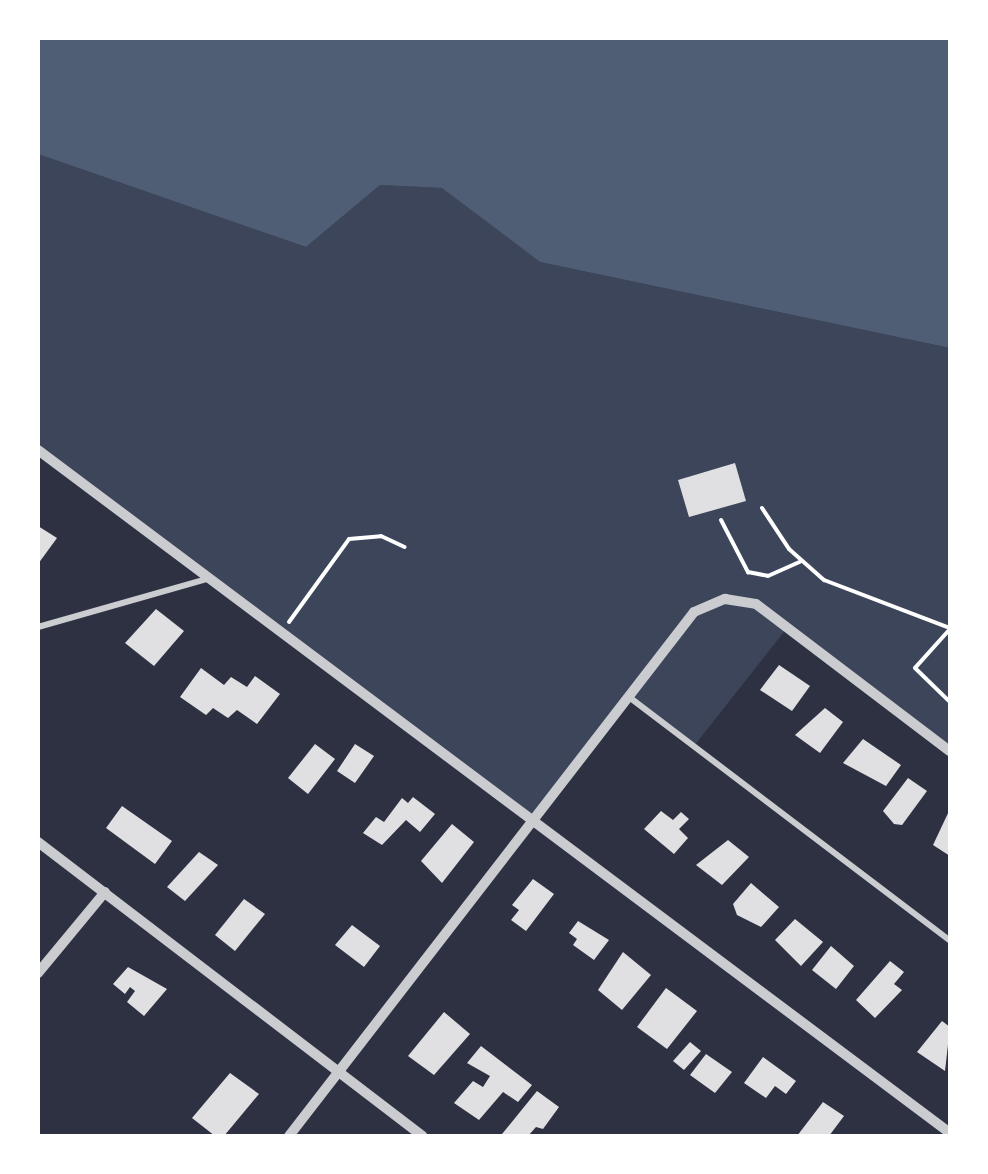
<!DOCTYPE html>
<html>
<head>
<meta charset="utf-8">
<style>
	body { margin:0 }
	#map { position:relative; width:988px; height:1174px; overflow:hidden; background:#2d3142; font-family:Karla,sans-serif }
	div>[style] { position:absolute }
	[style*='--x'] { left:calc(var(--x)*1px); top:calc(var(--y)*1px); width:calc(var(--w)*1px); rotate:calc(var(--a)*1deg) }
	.green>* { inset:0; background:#3c4559 }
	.water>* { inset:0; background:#4f5d75 }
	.building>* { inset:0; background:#e0e0e3 }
	.path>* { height:4px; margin:-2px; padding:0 2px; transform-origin:2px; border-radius:2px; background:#fff }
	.service>* { height:6px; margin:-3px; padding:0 3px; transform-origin:3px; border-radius:3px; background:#caccd0 }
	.minor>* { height:10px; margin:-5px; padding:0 5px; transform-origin:5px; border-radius:5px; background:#caccd0 }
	span { translate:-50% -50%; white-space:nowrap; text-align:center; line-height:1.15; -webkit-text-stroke:10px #fff; paint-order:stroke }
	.frame { position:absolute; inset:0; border:40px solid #fff; pointer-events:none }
</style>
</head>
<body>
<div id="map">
	<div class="green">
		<i style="clip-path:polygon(38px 154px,306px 247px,380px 185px,443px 188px,540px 262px,950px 348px,950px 751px,787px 628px,694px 746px,628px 696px,531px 822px,38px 450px)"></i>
	</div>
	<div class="water">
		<i style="clip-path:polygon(38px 38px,950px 38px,950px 348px,540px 262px,442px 188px,380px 185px,306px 247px,38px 154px)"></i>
	</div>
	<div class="building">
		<i style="clip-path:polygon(735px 463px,746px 501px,689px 517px,678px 480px)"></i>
		<i style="clip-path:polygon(38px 526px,57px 538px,38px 564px)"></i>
		<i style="clip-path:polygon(156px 609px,184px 631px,154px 666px,125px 643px)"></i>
		<i style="clip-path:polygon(779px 665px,810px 686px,792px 711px,760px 690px)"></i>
		<i style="clip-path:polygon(201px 668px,224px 685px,231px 677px,247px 687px,255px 676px,280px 694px,257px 724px,237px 710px,228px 718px,213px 708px,206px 715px,180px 697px)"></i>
		<i style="clip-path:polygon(825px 708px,843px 722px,820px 753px,795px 735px)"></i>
		<i style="clip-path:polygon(863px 739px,901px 765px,886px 786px,843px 763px)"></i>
		<i style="clip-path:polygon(315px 744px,335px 759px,308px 794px,288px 778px)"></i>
		<i style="clip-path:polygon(355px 744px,374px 756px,355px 783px,337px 771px)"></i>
		<i style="clip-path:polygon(908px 778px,927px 791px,902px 825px,894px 824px,883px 811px)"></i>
		<i style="clip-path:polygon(413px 797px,435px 814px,420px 832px,406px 820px,382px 845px,363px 833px,376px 817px,384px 822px,402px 798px,408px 803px)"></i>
		<i style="clip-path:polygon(122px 806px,172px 841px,155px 864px,106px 828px)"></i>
		<i style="clip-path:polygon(950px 809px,950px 856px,933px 845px)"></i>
		<i style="clip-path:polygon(661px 811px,673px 820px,681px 812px,689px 819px,679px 829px,688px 838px,674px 854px,644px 829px)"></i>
		<i style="clip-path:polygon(452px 824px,474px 842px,442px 883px,421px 861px)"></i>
		<i style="clip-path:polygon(728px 840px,749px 857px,722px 885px,696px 865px)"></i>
		<i style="clip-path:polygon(199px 852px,218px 865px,185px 901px,167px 887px)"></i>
		<i style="clip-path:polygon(533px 879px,554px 894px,526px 931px,511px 920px,519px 910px,512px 905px)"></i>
		<i style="clip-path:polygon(751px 883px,779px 907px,761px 927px,737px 915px,733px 904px)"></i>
		<i style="clip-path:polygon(244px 899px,265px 914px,235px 951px,215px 935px)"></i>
		<i style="clip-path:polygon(795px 919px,823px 942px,801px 966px,775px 940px)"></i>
		<i style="clip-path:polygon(578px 921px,609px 940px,594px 960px,573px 945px,577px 939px,569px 933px)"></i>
		<i style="clip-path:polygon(352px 925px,380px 946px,364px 967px,335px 945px)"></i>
		<i style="clip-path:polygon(831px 946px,854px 966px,836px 989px,812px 970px)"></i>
		<i style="clip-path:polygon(623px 952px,651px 975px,622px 1010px,598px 990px)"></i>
		<i style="clip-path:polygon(890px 961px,904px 972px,894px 984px,902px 990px,875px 1018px,856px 1000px)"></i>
		<i style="clip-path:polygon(128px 967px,167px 989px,144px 1016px,127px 1002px,135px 991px,130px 987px,125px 994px,113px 984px)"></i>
		<i style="clip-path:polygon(666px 988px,697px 1011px,667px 1049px,637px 1027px)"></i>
		<i style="clip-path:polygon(444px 1012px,470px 1034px,434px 1075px,408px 1056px)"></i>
		<i style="clip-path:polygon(942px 1021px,950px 1027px,945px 1071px,917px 1052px)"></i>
		<i style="clip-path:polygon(690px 1042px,701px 1051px,684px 1070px,673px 1061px)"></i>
		<i style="clip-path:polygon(481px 1046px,532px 1085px,518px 1102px,503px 1092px,479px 1120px,454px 1103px,473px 1081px,483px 1087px,490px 1076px,467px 1063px)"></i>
		<i style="clip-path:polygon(706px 1054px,732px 1072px,715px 1093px,690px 1075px)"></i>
		<i style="clip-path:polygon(763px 1057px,796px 1081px,786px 1094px,775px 1086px,766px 1098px,744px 1083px)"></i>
		<i style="clip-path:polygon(230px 1073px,259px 1094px,224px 1136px,215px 1136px,192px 1118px)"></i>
		<i style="clip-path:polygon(537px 1091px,559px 1107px,543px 1129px,536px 1127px,528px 1136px,502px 1134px)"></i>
		<i style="clip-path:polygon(823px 1102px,844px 1116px,829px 1136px,797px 1136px)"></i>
	</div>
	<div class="path">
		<i style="--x:762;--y:508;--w:49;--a:56.6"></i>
		<i style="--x:789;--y:549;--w:47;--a:41.5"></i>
		<i style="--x:824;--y:580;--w:135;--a:20.9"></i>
		<i style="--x:721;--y:520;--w:59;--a:62.6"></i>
		<i style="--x:748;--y:572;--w:20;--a:11"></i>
		<i style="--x:768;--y:576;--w:35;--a:-24"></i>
		<i style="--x:289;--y:622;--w:102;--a:-54.1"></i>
		<i style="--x:349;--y:539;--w:32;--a:-5"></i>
		<i style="--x:381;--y:536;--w:26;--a:25"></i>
		<i style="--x:950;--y:629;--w:52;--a:131.9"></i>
		<i style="--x:915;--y:668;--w:49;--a:44.2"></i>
	</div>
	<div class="service">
		<i style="--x:38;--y:627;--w:176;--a:-15.9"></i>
		<i style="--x:629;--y:697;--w:403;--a:37.2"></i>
	</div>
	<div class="minor">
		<i style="--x:38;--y:450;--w:1139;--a:36.83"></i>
		<i style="--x:38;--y:842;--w:484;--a:37.4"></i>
		<i style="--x:38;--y:973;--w:105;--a:-50.4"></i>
		<i style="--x:289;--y:1136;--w:662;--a:-52.3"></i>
		<i style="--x:694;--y:612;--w:34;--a:-23"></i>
		<i style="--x:725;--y:599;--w:31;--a:9"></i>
		<i style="--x:756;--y:604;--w:243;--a:37.2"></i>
	</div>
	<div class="frame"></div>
</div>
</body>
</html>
